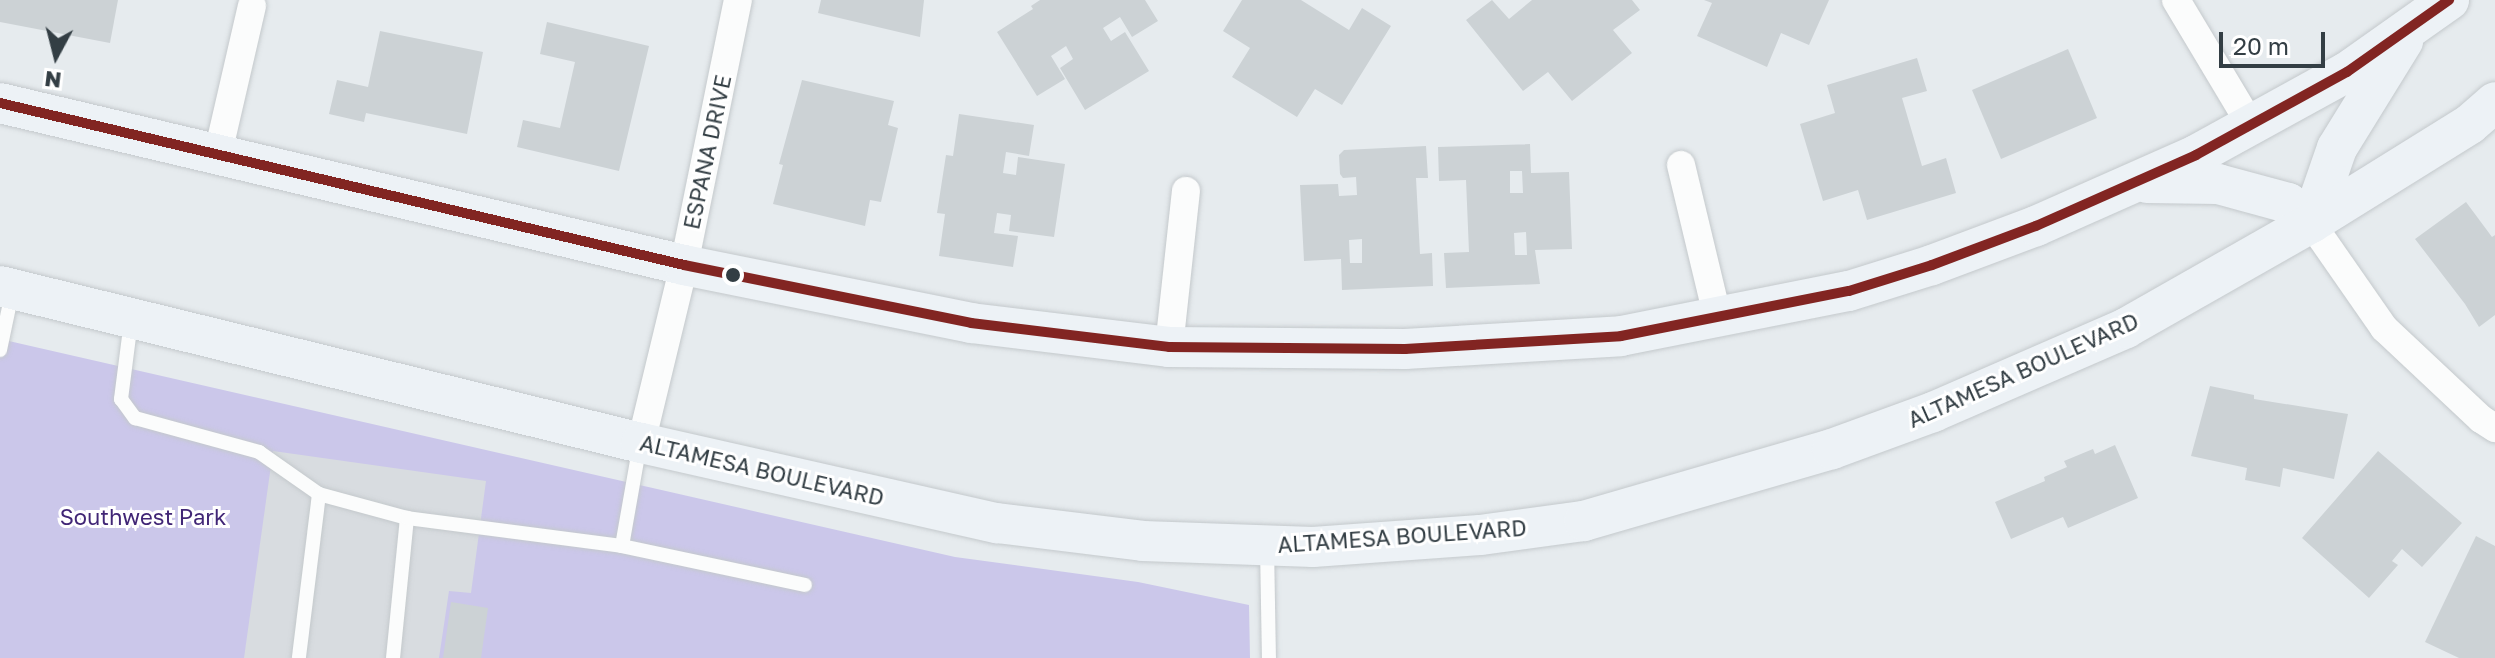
<!DOCTYPE html>
<html>
<head>
<meta charset="utf-8">
<style>
	body { margin:0 }
	#map { position:relative; width:2495px; height:658px; overflow:hidden; background:#e6ebee; font-family:"Golos Text",sans-serif }
	div>[style] { position:absolute }
	[style*='--x'] { left:calc(var(--x)*1px); top:calc(var(--y)*1px); width:calc(var(--w)*1px); rotate:calc(var(--a)*1deg) }
	.green>* { inset:0; background:#cbc7ea }
	.parking>* { inset:0; background:#d8dce0 }
	.building>* { inset:0; background:#ccd2d5 }
	.roads { filter:drop-shadow(0 0 2px #c4c9cc) drop-shadow(0 0 2px #c4c9cc) }
	.service>* { height:14px; margin:-7px; padding:0 7px; transform-origin:7px; border-radius:7px; background:#fbfcfc }
	.minor>* { height:28px; margin:-14px; padding:0 14px; transform-origin:14px; border-radius:14px; background:#fbfcfc }
	.secondary>* { height:40px; margin:-20px; padding:0 20px; transform-origin:20px; border-radius:20px; background:#edf2f6 }
	.bus-1>* { height:10px; margin:-5px; padding:0 5px; transform-origin:5px; border-radius:5px; background:#822522 }
	.dots>* { width:22px; height:22px; translate:-50% -50%; box-sizing:border-box; border:4px solid #fff; border-radius:50% }
	span { translate:-50% -50%; white-space:nowrap; text-align:center; line-height:1.15; -webkit-text-stroke:6px #fff; paint-order:stroke }
	.street-label { font-size:22px; color:#333e44 }
	.park-label { font-size:22px; color:#412676 }
	.north { position:absolute; left:16px; top:16px; width:80px; height:80px; -webkit-text-stroke:6px #fff; paint-order:stroke; rotate:187deg; font-size:22px; font-weight:700; line-height:32px; text-align:center; color:#333e44 }
	.north::after { content:''; display:block; margin:auto; width:28px; height:36px; background:#333e44; clip-path:polygon(50% 0,100% 100%,50% 72%,0 100%) }
	.scale { position:absolute; left:2219px; top:32px; width:106px; height:36px; box-sizing:border-box; border:4px solid #333e44; border-top:0; padding-left:10px; font-size:24px; line-height:28px; white-space:nowrap; color:#333e44; -webkit-text-stroke:6px #fff; paint-order:stroke }
</style>
</head>
<body>
<div id="map">
	<div class="green">
		<i style="clip-path:polygon(0 339px,955px 557px,1138px 582px,1249px 605px,1250px 658px,0 658px)"></i>
	</div>
	<div class="parking">
		<i style="clip-path:polygon(273px 451px,486px 481px,471px 593px,449px 591px,439px 658px,244px 658px)"></i>
	</div>
	<div class="building">
		<i style="clip-path:polygon(0 0,118px 0,110px 43px,0 22px)"></i>
		<i style="clip-path:polygon(821px 0,924px 0,920px 37px,818px 13px)"></i>
		<i style="clip-path:polygon(1040px 0,1145px 0,1158px 21px,1132px 37px,1120px 17px,1103px 28px,1111px 41px,1125px 32px,1149px 71px,1085px 110px,1060px 68px,1073px 59px,1066px 46px,1051px 56px,1065px 79px,1037px 96px,997px 32px,1033px 9px,1031px 6px)"></i>
		<i style="clip-path:polygon(1242px 0,1301px 0,1349px 30px,1362px 8px,1391px 26px,1342px 105px,1315px 89px,1297px 117px,1232px 77px,1250px 48px,1223px 31px)"></i>
		<i style="clip-path:polygon(1492px 0,1509px 19px,1532px 0,1632px 0,1640px 10px,1613px 30px,1632px 53px,1572px 101px,1548px 72px,1523px 91px,1466px 20px)"></i>
		<i style="clip-path:polygon(1704px 0,1829px 0,1809px 45px,1781px 33px,1767px 67px,1697px 36px,1712px 3px)"></i>
		<i style="clip-path:polygon(547px 22px,649px 46px,619px 171px,517px 147px,523px 120px,560px 128px,575px 62px,540px 54px)"></i>
		<i style="clip-path:polygon(380px 31px,483px 52px,467px 134px,366px 113px,364px 122px,329px 114px,337px 80px,368px 87px)"></i>
		<i style="clip-path:polygon(2068px 49px,2097px 118px,2001px 159px,1972px 90px)"></i>
		<i style="clip-path:polygon(1917px 58px,1927px 91px,1902px 98px,1922px 166px,1946px 158px,1956px 193px,1867px 220px,1858px 190px,1823px 201px,1800px 124px,1835px 113px,1827px 85px)"></i>
		<i style="clip-path:polygon(802px 80px,894px 101px,888px 125px,898px 128px,881px 202px,870px 200px,865px 226px,773px 204px,783px 165px,779px 164px)"></i>
		<i style="clip-path:polygon(959px 114px,1034px 125px,1029px 156px,1006px 152px,1003px 173px,1016px 175px,1018px 157px,1065px 164px,1054px 237px,1009px 231px,1011px 215px,997px 213px,994px 233px,1018px 236px,1013px 267px,939px 256px,945px 214px,937px 213px,946px 155px,953px 156px)"></i>
		<i style="clip-path:polygon(evenodd,1530px 144px,1531px 173px,1569px 172px,1572px 249px,1535px 250px,1540px 284px,1446px 288px,1444px 253px,1469px 252px,1466px 180px,1439px 181px,1438px 147px,1530px 144px,1510px 171px,1522px 171px,1523px 193px,1510px 193px,1510px 171px,1530px 144px,1526px 232px,1527px 255px,1515px 255px,1514px 233px,1526px 232px)"></i>
		<i style="clip-path:polygon(evenodd,1426px 146px,1428px 178px,1416px 178px,1420px 254px,1432px 253px,1433px 286px,1342px 290px,1341px 259px,1304px 261px,1300px 185px,1338px 184px,1339px 196px,1357px 195px,1356px 177px,1343px 178px,1340px 174px,1339px 155px,1344px 150px,1426px 146px,1362px 239px,1362px 263px,1350px 263px,1349px 240px,1362px 239px)"></i>
		<i style="clip-path:polygon(2466px 202px,2492px 237px,2495px 235px,2495px 315px,2479px 327px,2465px 304px,2415px 239px)"></i>
		<i style="clip-path:polygon(2210px 386px,2254px 395px,2254px 399px,2348px 414px,2334px 479px,2283px 468px,2280px 487px,2245px 480px,2247px 468px,2191px 456px)"></i>
		<i style="clip-path:polygon(2115px 445px,2138px 498px,2068px 528px,2063px 517px,2011px 539px,1995px 502px,2045px 481px,2044px 477px,2067px 467px,2064px 461px,2093px 449px,2095px 454px)"></i>
		<i style="clip-path:polygon(2378px 451px,2462px 523px,2422px 567px,2402px 549px,2392px 561px,2398px 565px,2369px 598px,2302px 538px)"></i>
		<i style="clip-path:polygon(2476px 536px,2495px 546px,2495px 658px,2459px 658px,2425px 642px)"></i>
		<i style="clip-path:polygon(451px 602px,488px 608px,481px 658px,443px 658px)"></i>
	</div>
	<div class="roads">
		<div class="service">
			<i style="--x:131;--y:321;--w:79;--a:97.3"></i>
			<i style="--x:121;--y:399;--w:24;--a:54"></i>
			<i style="--x:135;--y:418;--w:129;--a:15.3"></i>
			<i style="--x:259;--y:452;--w:73;--a:35"></i>
			<i style="--x:319;--y:494;--w:165;--a:97"></i>
			<i style="--x:0;--y:350;--w:58;--a:-78.1"></i>
			<i style="--x:319;--y:494;--w:91;--a:15.3"></i>
			<i style="--x:622;--y:546;--w:187;--a:12"></i>
			<i style="--x:1267;--y:546;--w:112;--a:89"></i>
			<i style="--x:393;--y:658;--w:141;--a:-84.3"></i>
			<i style="--x:407;--y:518;--w:217;--a:7.4"></i>
			<i style="--x:622;--y:546;--w:104;--a:-80"></i>
		</div>
		<div class="minor">
			<i style="--x:2176;--y:0;--w:148;--a:59.1"></i>
			<i style="--x:218;--y:153;--w:151;--a:-77"></i>
			<i style="--x:1681;--y:165;--w:158;--a:76.5"></i>
			<i style="--x:2311;--y:223;--w:128;--a:55.2"></i>
			<i style="--x:2384;--y:328;--w:133;--a:43.2"></i>
			<i style="--x:2481;--y:419;--w:17;--a:33"></i>
			<i style="--x:1169;--y:347;--w:157;--a:-83.8"></i>
			<i style="--x:641;--y:443;--w:183;--a:-76.4"></i>
			<i style="--x:684;--y:265;--w:270;--a:-78.5"></i>
		</div>
		<div class="secondary">
			<i style="--x:0;--y:103;--w:703;--a:13.32"></i>
			<i style="--x:684;--y:265;--w:293;--a:11.4"></i>
			<i style="--x:971;--y:323;--w:199;--a:6.9"></i>
			<i style="--x:1169;--y:347;--w:236;--a:0.5"></i>
			<i style="--x:1405;--y:349;--w:216;--a:-3.4"></i>
			<i style="--x:1621;--y:336;--w:232;--a:-11.2"></i>
			<i style="--x:1849;--y:291;--w:87;--a:-17.4"></i>
			<i style="--x:1932;--y:265;--w:111;--a:-20.6"></i>
			<i style="--x:2036;--y:226;--w:175;--a:-23.9"></i>
			<i style="--x:2196;--y:155;--w:172;--a:-28.8"></i>
			<i style="--x:2347;--y:72;--w:125;--a:-35.2"></i>
			<i style="--x:2147;--y:183;--w:71;--a:0.8"></i>
			<i style="--x:2218;--y:184;--w:73;--a:15.2"></i>
			<i style="--x:2288;--y:203;--w:30;--a:41"></i>
			<i style="--x:2311;--y:223;--w:79;--a:-70.9"></i>
			<i style="--x:2337;--y:148;--w:126;--a:-58.3"></i>
			<i style="--x:0;--y:286;--w:660;--a:13.76"></i>
			<i style="--x:641;--y:443;--w:365;--a:12.7"></i>
			<i style="--x:997;--y:523;--w:147;--a:7"></i>
			<i style="--x:1143;--y:541;--w:170;--a:2"></i>
			<i style="--x:1313;--y:547;--w:167;--a:-4.1"></i>
			<i style="--x:1480;--y:535;--w:105;--a:-7.7"></i>
			<i style="--x:1584;--y:521;--w:258;--a:-16.2"></i>
			<i style="--x:1832;--y:449;--w:108;--a:-20.1"></i>
			<i style="--x:1933;--y:412;--w:210;--a:-23.5"></i>
			<i style="--x:2126;--y:328;--w:213;--a:-29.6"></i>
			<i style="--x:2311;--y:223;--w:187;--a:-31.9"></i>
			<i style="--x:2470;--y:124;--w:33;--a:-41"></i>
		</div>
	</div>
	<div class="bus-1">
		<i style="--x:0;--y:103;--w:703;--a:13.32"></i>
		<i style="--x:684;--y:265;--w:293;--a:11.4"></i>
		<i style="--x:971;--y:323;--w:199;--a:6.9"></i>
		<i style="--x:1169;--y:347;--w:236;--a:0.5"></i>
		<i style="--x:1405;--y:349;--w:216;--a:-3.4"></i>
		<i style="--x:1621;--y:336;--w:232;--a:-11.2"></i>
		<i style="--x:1849;--y:291;--w:87;--a:-17.4"></i>
		<i style="--x:1932;--y:265;--w:111;--a:-20.6"></i>
		<i style="--x:2036;--y:226;--w:175;--a:-23.9"></i>
		<i style="--x:2196;--y:155;--w:172;--a:-28.8"></i>
		<i style="--x:2347;--y:72;--w:125;--a:-35.2"></i>
	</div>
	<div class="dots">
		<i style="left:733px;top:275px;background:#333e44"></i>
	</div>
	<div class="street-label">
		<span style="left:707px;top:152px;rotate:-78deg">ESPANA DRIVE</span>
		<span style="left:2023px;top:370px;rotate:-24deg">ALTAMESA BOULEVARD</span>
		<span style="left:762px;top:470px;rotate:13deg">ALTAMESA BOULEVARD</span>
		<span style="left:1402px;top:536px;rotate:-4deg">ALTAMESA BOULEVARD</span>
	</div>
	<div class="park-label">
		<span style="left:143px;top:517px">Southwest Park</span>
	</div>
	<div class="north">N</div>
	<div class="scale">20 m</div>
</div>
</body>
</html>
